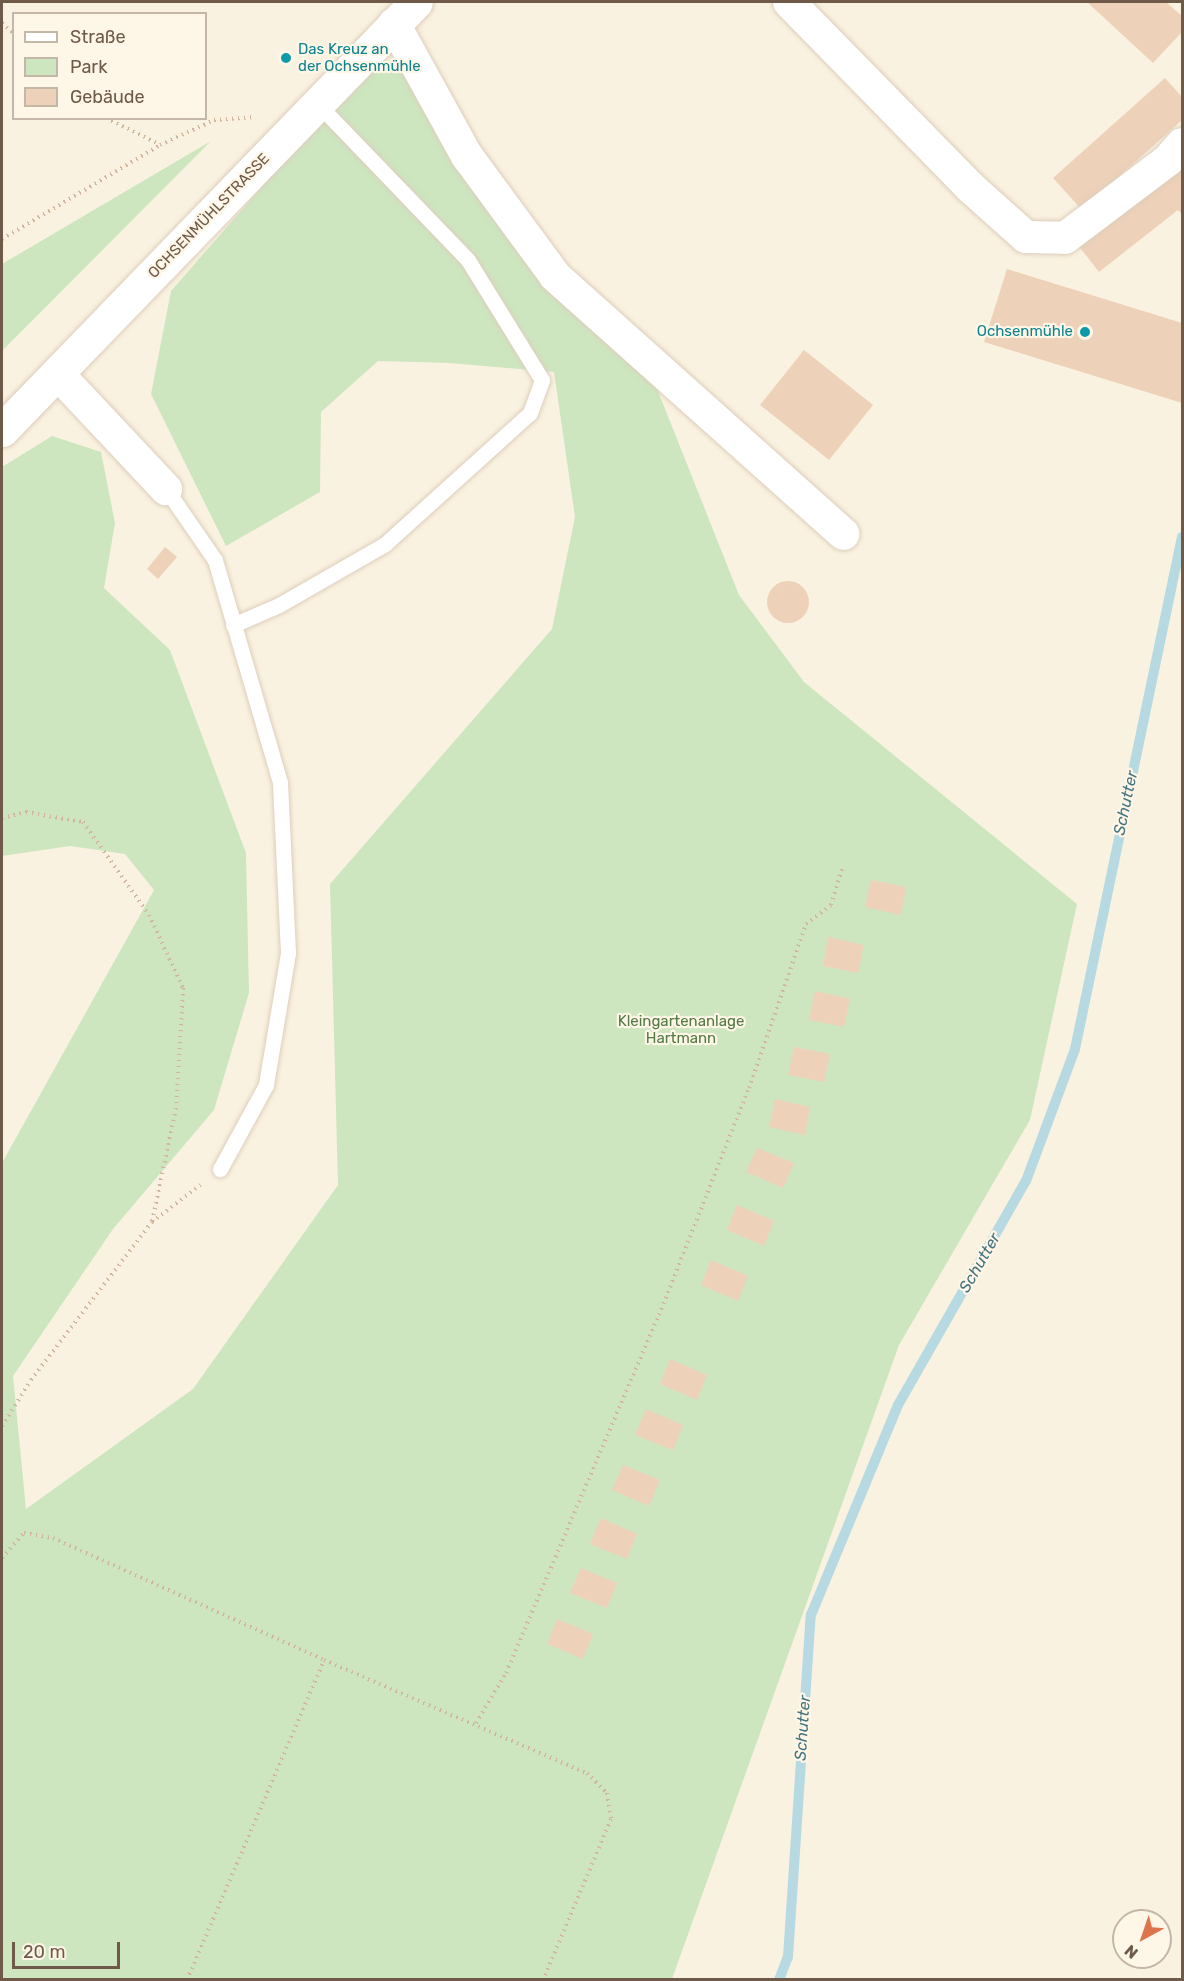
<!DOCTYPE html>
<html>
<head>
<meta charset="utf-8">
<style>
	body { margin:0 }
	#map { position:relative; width:1184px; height:1981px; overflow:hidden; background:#faf2e0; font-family:Rubik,sans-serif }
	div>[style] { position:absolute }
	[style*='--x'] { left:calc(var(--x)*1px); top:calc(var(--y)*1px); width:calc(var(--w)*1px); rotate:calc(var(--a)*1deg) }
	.green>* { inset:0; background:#cde6c0 }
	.stream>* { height:10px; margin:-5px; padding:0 5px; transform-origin:5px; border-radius:5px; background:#b6d9e2 }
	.building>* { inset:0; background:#eed1b9 }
	.round { border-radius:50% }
	.path>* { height:4px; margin-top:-2px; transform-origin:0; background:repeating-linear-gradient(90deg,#d2b59d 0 1.5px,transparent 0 6px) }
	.roads { filter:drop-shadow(0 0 2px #ddcebd) drop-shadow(0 0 2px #ddcebd) }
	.service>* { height:15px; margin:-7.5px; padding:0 7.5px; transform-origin:7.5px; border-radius:7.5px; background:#fff }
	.minor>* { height:32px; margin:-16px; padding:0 16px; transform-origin:16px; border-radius:16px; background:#fff }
	.tertiary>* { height:33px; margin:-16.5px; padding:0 16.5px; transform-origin:16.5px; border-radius:16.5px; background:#fff }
	.dots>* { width:16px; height:16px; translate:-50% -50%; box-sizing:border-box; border:3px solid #fef6e6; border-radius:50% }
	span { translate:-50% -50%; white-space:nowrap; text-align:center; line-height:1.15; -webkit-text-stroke:4.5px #fef6e6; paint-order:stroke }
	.culture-label { font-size:15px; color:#0d838f }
	.left { translate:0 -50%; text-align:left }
	.right { translate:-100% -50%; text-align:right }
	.street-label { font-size:15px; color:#6f5949 }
	.park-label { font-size:15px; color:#527a45 }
	.water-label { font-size:16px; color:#457481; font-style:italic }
	.frame { position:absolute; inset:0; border:3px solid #6f5949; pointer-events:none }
	.legend { position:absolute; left:12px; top:12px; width:195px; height:108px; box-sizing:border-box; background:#fef6e6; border:2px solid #c5b7a7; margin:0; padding:8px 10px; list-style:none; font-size:18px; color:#6f5949 }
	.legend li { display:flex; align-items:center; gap:12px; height:30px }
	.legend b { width:30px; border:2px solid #c5b7a7 }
	.north { position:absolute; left:1112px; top:1909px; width:60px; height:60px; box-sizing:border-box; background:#fef6e6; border:2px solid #c5b7a7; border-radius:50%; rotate:220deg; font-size:16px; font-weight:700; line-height:24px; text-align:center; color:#6f5949 }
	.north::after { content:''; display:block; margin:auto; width:21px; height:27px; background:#de744c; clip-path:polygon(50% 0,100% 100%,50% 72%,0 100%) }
	.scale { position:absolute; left:12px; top:1942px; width:108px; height:27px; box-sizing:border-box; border:3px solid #6f5949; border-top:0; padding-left:8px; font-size:18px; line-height:21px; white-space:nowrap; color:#6f5949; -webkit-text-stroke:4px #fef6e6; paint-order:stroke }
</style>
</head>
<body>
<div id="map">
	<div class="green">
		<i style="clip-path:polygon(401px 58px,650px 371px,739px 595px,804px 682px,1077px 904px,1030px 1120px,899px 1345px,672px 1979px,2px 1979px,2px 1163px,154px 890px,125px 854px,70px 846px,2px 856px,2px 467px,52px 436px,101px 452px,115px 523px,104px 588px,170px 650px,246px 853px,249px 993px,214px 1110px,113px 1229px,13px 1376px,26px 1509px,193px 1389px,338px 1185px,330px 884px,552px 629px,575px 517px,554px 372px,450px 363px,378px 361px,321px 412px,320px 492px,226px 546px,151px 394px,171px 291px,357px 78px)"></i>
		<i style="clip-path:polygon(211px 141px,2px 351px,2px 264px)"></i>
	</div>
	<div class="stream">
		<i style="--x:779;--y:1980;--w:25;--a:-69"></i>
		<i style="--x:788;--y:1957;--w:343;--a:-86.2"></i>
		<i style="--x:811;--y:1615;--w:227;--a:-67.5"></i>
		<i style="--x:898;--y:1405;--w:258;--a:-60.3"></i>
		<i style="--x:1026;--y:1181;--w:141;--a:-69.6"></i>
		<i style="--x:1075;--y:1049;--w:523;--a:-78.2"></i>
	</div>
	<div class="building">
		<i style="clip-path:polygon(1087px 2px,1166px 2px,1182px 16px,1182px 32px,1153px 63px)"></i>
		<i style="clip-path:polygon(1165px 78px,1182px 97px,1182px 120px,1082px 210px,1053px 178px)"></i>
		<i style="clip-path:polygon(1182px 154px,1182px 214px,1178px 210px,1099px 272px,1074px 240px)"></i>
		<i style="clip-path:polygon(1007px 269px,1182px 323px,1182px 403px,984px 342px)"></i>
		<i style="clip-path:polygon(804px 350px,873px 405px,829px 460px,760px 405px)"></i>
		<i style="clip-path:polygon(165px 547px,177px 557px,158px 579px,147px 569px)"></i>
		<i class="round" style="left:767px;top:581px;width:42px;height:42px"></i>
		<i style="clip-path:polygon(871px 880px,906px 887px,901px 915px,865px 907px)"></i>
		<i style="clip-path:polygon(828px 937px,864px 945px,858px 973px,823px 966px)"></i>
		<i style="clip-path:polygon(815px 991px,850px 999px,844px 1027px,809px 1020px)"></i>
		<i style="clip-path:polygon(794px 1047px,830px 1054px,824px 1082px,788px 1075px)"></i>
		<i style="clip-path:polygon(775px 1099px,810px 1107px,805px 1135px,769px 1127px)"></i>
		<i style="clip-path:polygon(757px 1148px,794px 1163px,783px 1188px,746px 1172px)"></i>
		<i style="clip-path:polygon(737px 1205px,774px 1221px,764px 1246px,727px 1230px)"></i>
		<i style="clip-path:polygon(711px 1260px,748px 1276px,738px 1301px,701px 1285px)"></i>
		<i style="clip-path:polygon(670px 1359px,707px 1375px,697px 1400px,660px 1384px)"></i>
		<i style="clip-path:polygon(646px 1409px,683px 1425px,673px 1450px,635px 1435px)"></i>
		<i style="clip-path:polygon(623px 1465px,660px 1480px,649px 1506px,612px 1490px)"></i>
		<i style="clip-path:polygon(601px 1518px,637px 1534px,627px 1559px,590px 1544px)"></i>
		<i style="clip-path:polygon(581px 1568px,617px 1583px,607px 1608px,570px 1593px)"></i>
		<i style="clip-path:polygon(557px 1619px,593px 1634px,583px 1659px,547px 1644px)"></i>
	</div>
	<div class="path">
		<i style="--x:2;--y:23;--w:16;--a:43"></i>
		<i style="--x:106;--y:118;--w:59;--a:26.1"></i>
		<i style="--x:2;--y:239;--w:184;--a:-30.7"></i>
		<i style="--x:160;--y:145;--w:60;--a:-24.8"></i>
		<i style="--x:214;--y:120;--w:41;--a:-4.2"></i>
		<i style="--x:2;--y:818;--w:25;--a:-14"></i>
		<i style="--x:26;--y:812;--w:58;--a:10"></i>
		<i style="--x:83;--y:822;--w:114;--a:54.6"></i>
		<i style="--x:149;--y:915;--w:81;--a:65"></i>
		<i style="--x:183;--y:988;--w:120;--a:93.3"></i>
		<i style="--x:176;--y:1108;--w:116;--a:101.9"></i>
		<i style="--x:2;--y:1426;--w:54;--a:-57.8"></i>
		<i style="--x:31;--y:1380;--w:199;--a:-52.6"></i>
		<i style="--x:152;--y:1222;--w:61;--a:-37.6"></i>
		<i style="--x:2;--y:1558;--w:33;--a:-49"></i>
		<i style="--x:24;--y:1533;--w:29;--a:10"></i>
		<i style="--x:53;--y:1538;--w:297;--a:24.2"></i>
		<i style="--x:324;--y:1660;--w:286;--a:23.3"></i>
		<i style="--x:587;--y:1773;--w:28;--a:45"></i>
		<i style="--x:607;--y:1793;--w:26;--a:81"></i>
		<i style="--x:611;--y:1819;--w:175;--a:112.9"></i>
		<i style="--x:476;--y:1723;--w:58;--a:-59"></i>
		<i style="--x:506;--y:1673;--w:389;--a:-66.9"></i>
		<i style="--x:659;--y:1315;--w:244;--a:-68.4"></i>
		<i style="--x:749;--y:1088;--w:174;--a:-70.8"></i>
		<i style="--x:806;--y:924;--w:31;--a:-37"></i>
		<i style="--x:831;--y:905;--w:39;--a:-73"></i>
		<i style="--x:187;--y:1980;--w:348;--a:-66.8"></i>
	</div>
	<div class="roads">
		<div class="service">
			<i style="--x:166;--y:489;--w:86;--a:55.4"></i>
			<i style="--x:215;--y:560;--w:232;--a:73.7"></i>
			<i style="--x:280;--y:783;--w:170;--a:87.3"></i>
			<i style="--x:288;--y:953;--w:134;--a:99.5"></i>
			<i style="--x:266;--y:1085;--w:96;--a:118.7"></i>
			<i style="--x:233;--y:625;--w:50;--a:-23.5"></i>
			<i style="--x:279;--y:605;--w:122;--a:-29.9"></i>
			<i style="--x:385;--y:544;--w:195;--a:-42.1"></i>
			<i style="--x:530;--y:413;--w:35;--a:-70"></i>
			<i style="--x:542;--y:380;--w:141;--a:-121.7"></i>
			<i style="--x:468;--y:260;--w:218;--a:-133.9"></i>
		</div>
		<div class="minor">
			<i style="--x:789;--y:2;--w:259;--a:45.6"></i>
			<i style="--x:970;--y:187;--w:75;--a:41.8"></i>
			<i style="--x:1026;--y:237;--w:39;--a:1"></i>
			<i style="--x:1065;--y:238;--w:129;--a:-37.1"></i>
			<i style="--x:1168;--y:160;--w:21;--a:-49"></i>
			<i style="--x:394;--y:24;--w:151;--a:61.1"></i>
			<i style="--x:467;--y:156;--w:149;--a:53.7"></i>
			<i style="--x:555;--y:276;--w:387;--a:41.8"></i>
			<i style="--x:58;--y:374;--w:158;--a:46.8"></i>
		</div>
		<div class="tertiary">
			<i style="--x:2;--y:430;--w:595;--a:-45.95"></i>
		</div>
	</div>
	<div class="dots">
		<i style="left:286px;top:58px;background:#0f9aa8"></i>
		<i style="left:1085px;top:332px;background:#0f9aa8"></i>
	</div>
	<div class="culture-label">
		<span class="left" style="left:298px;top:58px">Das Kreuz an<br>der Ochsenmühle</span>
		<span class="right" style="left:1073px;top:332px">Ochsenmühle</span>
	</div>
	<div class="street-label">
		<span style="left:209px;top:216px;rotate:-46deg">OCHSENMÜHLSTRASSE</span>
	</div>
	<div class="park-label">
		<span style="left:681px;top:1030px">Kleingartenanlage<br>Hartmann</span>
	</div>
	<div class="water-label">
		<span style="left:1126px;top:803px;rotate:-78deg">Schutter</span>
		<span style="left:980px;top:1263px;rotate:-60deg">Schutter</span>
		<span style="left:803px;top:1728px;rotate:-86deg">Schutter</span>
	</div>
	<div class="frame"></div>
	<ul class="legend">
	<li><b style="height:8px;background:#fff"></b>Straße</li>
	<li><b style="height:16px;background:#cde6c0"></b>Park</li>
	<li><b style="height:16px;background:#eed1b9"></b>Gebäude</li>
	</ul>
	<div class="north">N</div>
	<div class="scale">20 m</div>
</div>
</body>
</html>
